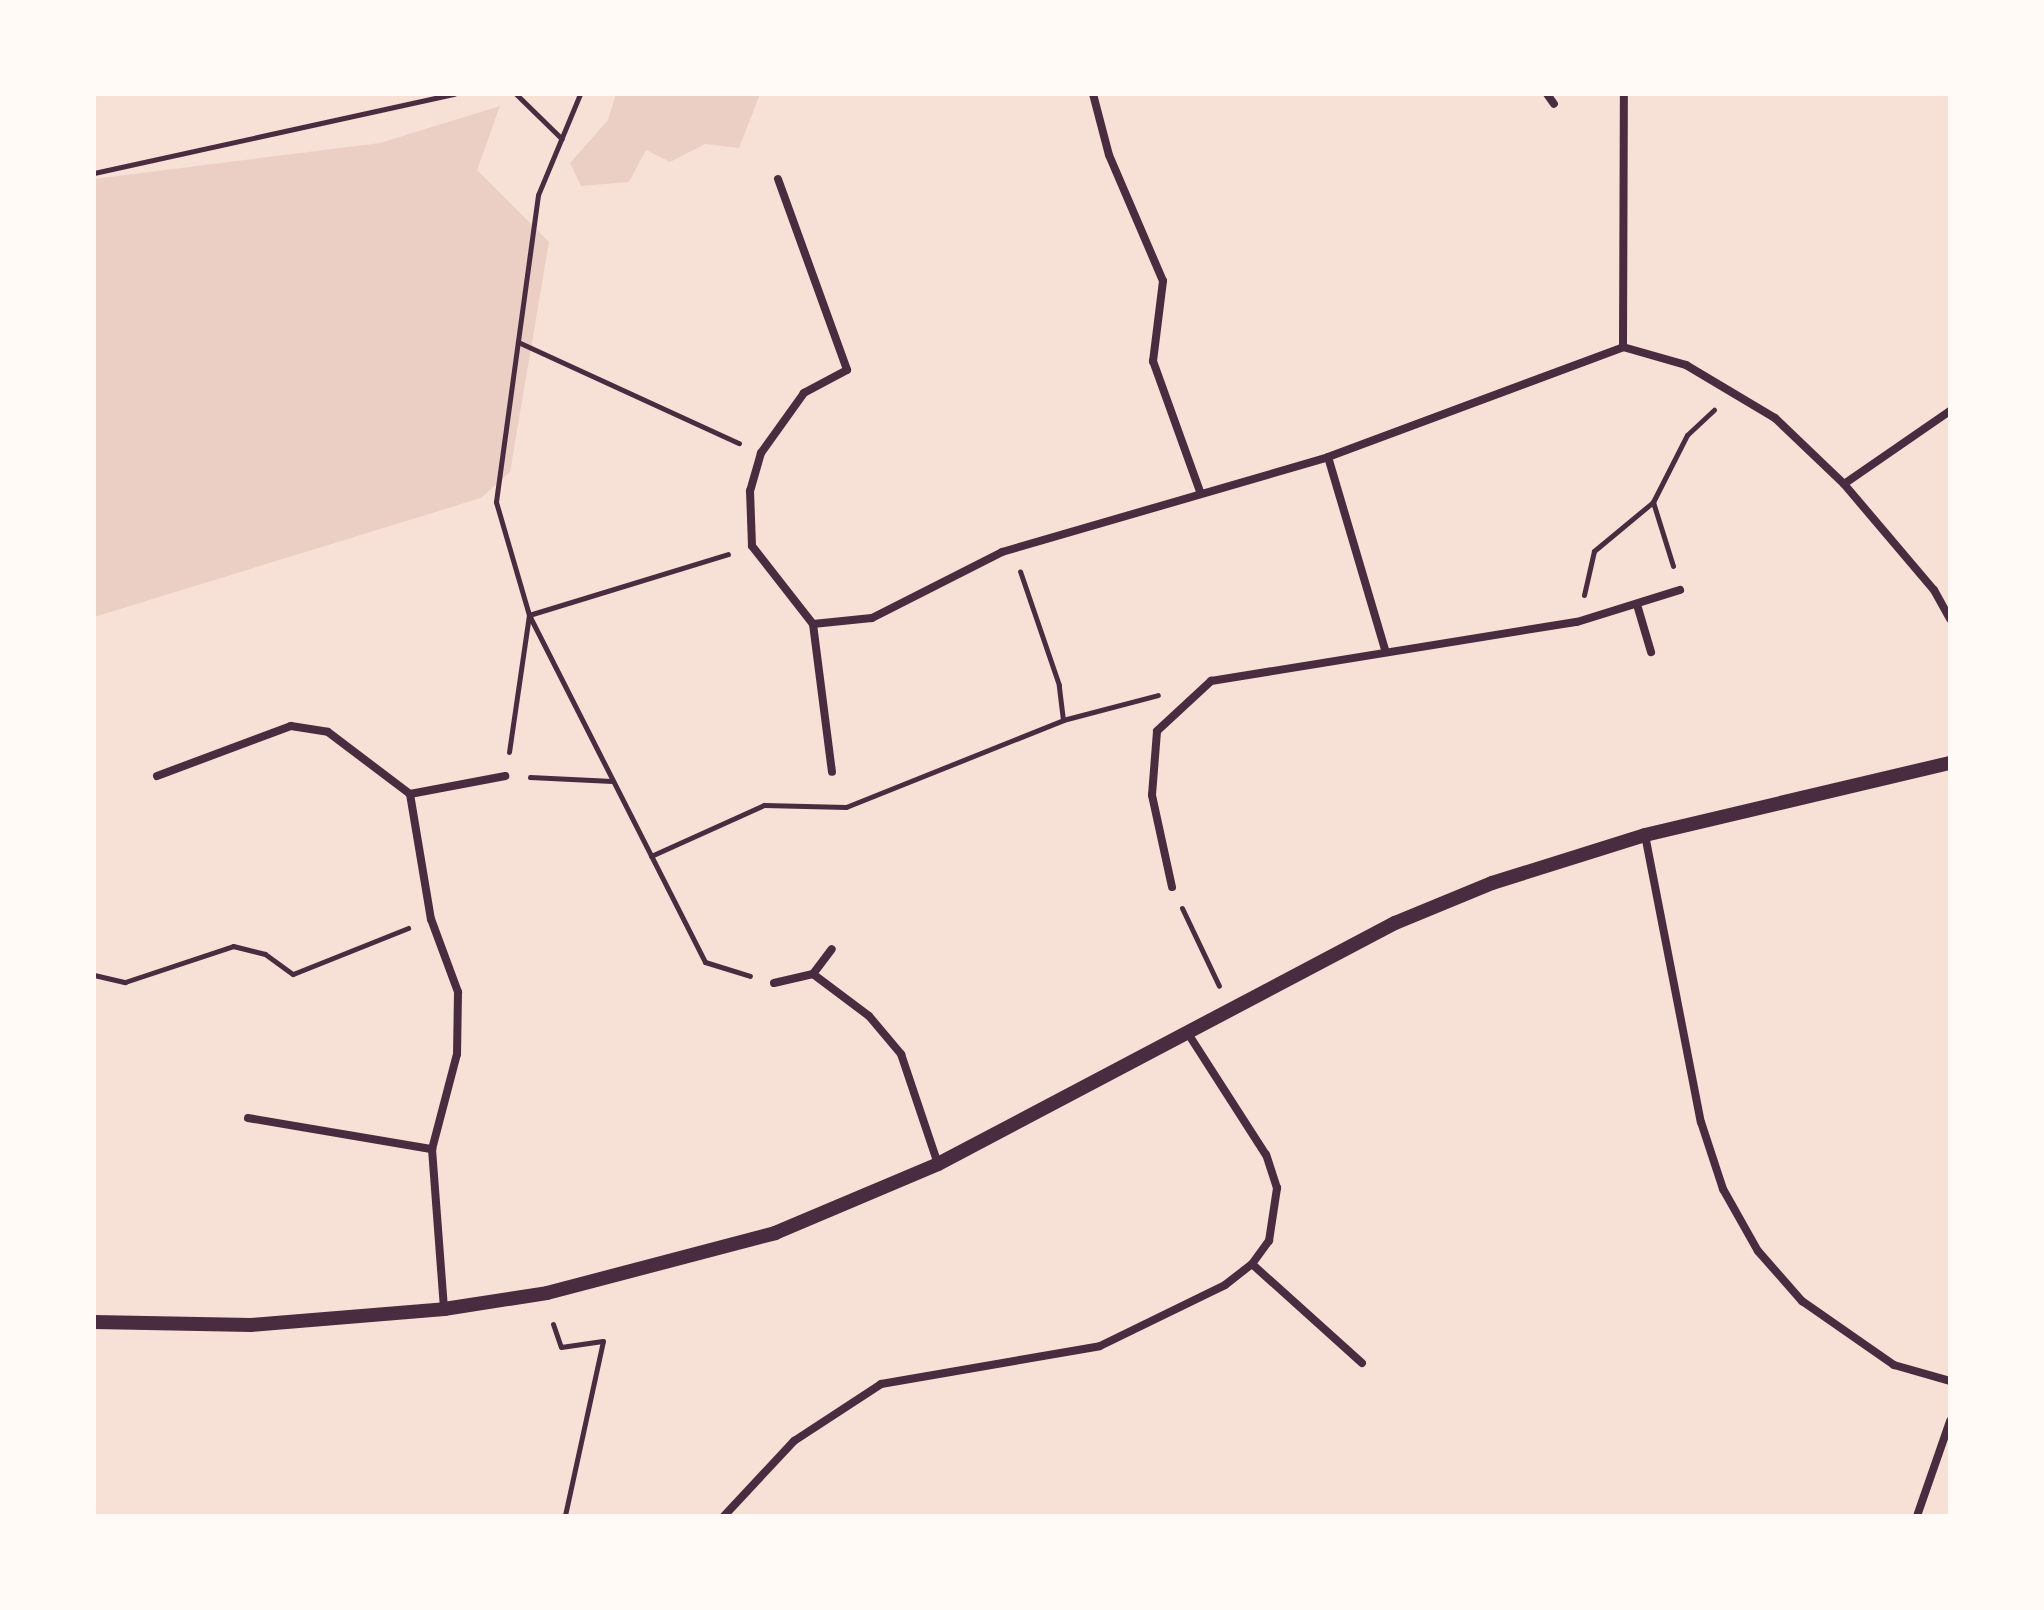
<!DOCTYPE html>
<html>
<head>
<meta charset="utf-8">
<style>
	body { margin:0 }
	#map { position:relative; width:2044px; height:1610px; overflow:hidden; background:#f7e1d7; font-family:Quicksand,sans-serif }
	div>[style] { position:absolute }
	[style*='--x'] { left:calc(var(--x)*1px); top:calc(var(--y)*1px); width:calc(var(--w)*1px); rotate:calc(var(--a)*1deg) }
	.green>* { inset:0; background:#ebcfc5 }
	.path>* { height:5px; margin:-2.5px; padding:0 2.5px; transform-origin:2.5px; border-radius:2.5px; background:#4a2c40 }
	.minor>* { height:8px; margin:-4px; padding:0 4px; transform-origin:4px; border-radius:4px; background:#4a2c40 }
	.tertiary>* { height:14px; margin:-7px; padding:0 7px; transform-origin:7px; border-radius:7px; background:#4a2c40 }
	span { translate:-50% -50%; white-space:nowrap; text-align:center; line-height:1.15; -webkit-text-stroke:6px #fffaf5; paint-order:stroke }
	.frame { position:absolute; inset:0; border:96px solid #fffaf5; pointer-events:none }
</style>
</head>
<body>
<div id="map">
	<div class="green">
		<i style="clip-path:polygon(616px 94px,760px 94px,739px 148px,705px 144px,670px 162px,646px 150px,629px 182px,581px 186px,570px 163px,608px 120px)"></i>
		<i style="clip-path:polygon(500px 106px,477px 170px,549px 242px,510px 472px,481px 498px,94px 617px,94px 179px,380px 143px)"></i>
	</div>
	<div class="path">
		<i style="--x:516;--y:94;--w:64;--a:44.4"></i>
		<i style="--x:580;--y:94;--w:109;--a:112.6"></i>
		<i style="--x:538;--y:195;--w:310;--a:97.8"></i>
		<i style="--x:496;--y:502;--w:118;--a:73.7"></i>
		<i style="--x:529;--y:615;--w:389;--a:63.1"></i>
		<i style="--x:705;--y:962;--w:47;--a:17.3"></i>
		<i style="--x:94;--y:173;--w:369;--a:-12.4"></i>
		<i style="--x:518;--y:342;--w:243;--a:24.6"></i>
		<i style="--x:1653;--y:502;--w:67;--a:72.6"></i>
		<i style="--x:1584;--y:595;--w:45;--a:-77.2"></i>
		<i style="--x:1594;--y:551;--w:77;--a:-39.7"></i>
		<i style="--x:1653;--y:502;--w:75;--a:-63.1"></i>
		<i style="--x:1687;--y:435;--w:37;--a:-43"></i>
		<i style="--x:1063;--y:720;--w:98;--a:-14.7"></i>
		<i style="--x:509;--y:752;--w:138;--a:-81.7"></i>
		<i style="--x:529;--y:615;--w:208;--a:-17"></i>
		<i style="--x:530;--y:777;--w:82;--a:2.8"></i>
		<i style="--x:651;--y:856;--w:124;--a:-24.3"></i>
		<i style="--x:764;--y:805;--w:82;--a:1.4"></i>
		<i style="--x:846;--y:807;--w:234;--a:-21.8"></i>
		<i style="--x:1063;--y:720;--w:35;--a:-97"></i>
		<i style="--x:1059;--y:685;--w:120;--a:-108.9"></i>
		<i style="--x:1182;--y:908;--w:86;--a:64.6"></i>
		<i style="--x:94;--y:975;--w:32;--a:13"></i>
		<i style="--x:125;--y:982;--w:114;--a:-18.4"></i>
		<i style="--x:233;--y:946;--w:33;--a:14"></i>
		<i style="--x:265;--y:954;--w:34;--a:36"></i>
		<i style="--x:293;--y:974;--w:124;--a:-21.8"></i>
		<i style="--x:553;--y:1324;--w:24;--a:71"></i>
		<i style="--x:561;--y:1347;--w:42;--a:-8.1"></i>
		<i style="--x:603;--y:1341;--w:179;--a:102.3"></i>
	</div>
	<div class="minor">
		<i style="--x:1093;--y:94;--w:63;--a:75.3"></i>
		<i style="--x:1109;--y:155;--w:137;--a:66.8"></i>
		<i style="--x:1163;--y:281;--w:81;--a:97.1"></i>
		<i style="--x:1153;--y:361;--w:141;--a:70.2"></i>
		<i style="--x:1547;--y:94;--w:12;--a:55"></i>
		<i style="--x:778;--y:179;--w:203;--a:70.1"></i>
		<i style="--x:847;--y:370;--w:49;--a:151.9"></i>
		<i style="--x:804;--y:393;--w:74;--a:125.6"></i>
		<i style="--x:761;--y:453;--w:40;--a:106"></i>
		<i style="--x:750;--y:491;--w:55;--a:87.9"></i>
		<i style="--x:752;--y:546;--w:99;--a:52"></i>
		<i style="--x:813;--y:624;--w:59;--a:-5.8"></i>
		<i style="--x:872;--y:618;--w:146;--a:-26.9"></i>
		<i style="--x:1002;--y:552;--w:340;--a:-16.2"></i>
		<i style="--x:1328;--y:457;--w:315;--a:-20.4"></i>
		<i style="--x:1623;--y:347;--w:66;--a:15.9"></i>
		<i style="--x:1686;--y:365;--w:104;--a:30.8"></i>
		<i style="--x:1775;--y:418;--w:95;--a:43.7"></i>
		<i style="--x:1844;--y:484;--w:139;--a:49.7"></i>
		<i style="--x:1934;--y:590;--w:33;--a:61"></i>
		<i style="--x:1623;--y:347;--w:253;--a:-89.8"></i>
		<i style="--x:1328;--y:457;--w:200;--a:73.5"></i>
		<i style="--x:1844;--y:484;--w:129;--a:-34.6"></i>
		<i style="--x:1638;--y:608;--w:46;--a:73.5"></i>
		<i style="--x:813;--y:624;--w:149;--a:82.7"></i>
		<i style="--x:157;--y:776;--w:143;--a:-20.5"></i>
		<i style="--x:291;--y:726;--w:37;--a:9"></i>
		<i style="--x:328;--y:732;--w:103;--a:37.1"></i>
		<i style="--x:410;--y:794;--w:127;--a:80.5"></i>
		<i style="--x:431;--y:919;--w:78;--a:69.7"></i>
		<i style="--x:458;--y:992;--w:62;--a:90.9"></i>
		<i style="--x:457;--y:1054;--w:98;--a:104.7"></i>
		<i style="--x:432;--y:1149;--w:160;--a:85.7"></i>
		<i style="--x:410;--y:794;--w:97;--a:-10.7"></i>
		<i style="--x:1645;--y:835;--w:292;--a:79"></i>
		<i style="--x:1701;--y:1122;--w:71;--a:71.8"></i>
		<i style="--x:1723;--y:1189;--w:71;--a:60.6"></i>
		<i style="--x:1758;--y:1251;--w:67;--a:48.7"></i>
		<i style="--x:1802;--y:1301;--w:112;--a:34.8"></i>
		<i style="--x:1894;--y:1365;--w:58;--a:15.9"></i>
		<i style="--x:1172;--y:887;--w:94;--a:-102.3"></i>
		<i style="--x:1152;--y:795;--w:64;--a:-85.5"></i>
		<i style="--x:1157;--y:731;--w:74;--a:-42.8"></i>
		<i style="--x:1211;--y:681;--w:371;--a:-9.2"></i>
		<i style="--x:1577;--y:622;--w:108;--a:-17.3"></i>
		<i style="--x:813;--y:974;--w:70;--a:36.9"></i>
		<i style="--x:869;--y:1016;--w:50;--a:49.9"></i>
		<i style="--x:901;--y:1054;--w:116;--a:71.4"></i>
		<i style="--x:774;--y:983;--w:40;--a:-13"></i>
		<i style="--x:813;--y:974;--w:31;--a:-53"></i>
		<i style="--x:248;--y:1118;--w:187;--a:9.6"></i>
		<i style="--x:1252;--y:1264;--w:148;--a:42"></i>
		<i style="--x:724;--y:1516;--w:103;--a:-47"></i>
		<i style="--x:794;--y:1441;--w:104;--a:-33.2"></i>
		<i style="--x:881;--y:1384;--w:222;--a:-9.8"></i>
		<i style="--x:1100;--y:1346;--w:139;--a:-26"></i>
		<i style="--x:1225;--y:1285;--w:34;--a:-38"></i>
		<i style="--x:1252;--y:1264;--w:29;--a:-54"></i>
		<i style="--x:1269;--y:1241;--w:54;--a:-81.4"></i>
		<i style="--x:1277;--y:1188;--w:35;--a:-108"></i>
		<i style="--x:1266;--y:1155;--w:146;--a:-122.7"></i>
		<i style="--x:1917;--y:1516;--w:101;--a:-70.8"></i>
	</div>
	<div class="tertiary">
		<i style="--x:94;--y:1322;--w:157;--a:1.1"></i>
		<i style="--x:251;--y:1325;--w:194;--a:-4.7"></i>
		<i style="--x:444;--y:1309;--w:104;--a:-8.8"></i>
		<i style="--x:547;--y:1293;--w:236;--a:-14.7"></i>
		<i style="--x:775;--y:1233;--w:177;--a:-22.9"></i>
		<i style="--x:938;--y:1164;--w:517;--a:-27.81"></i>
		<i style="--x:1395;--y:923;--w:105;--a:-22.4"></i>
		<i style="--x:1492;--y:883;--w:160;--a:-17.4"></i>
		<i style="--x:1645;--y:835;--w:313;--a:-13.3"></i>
	</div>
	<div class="frame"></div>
</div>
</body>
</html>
